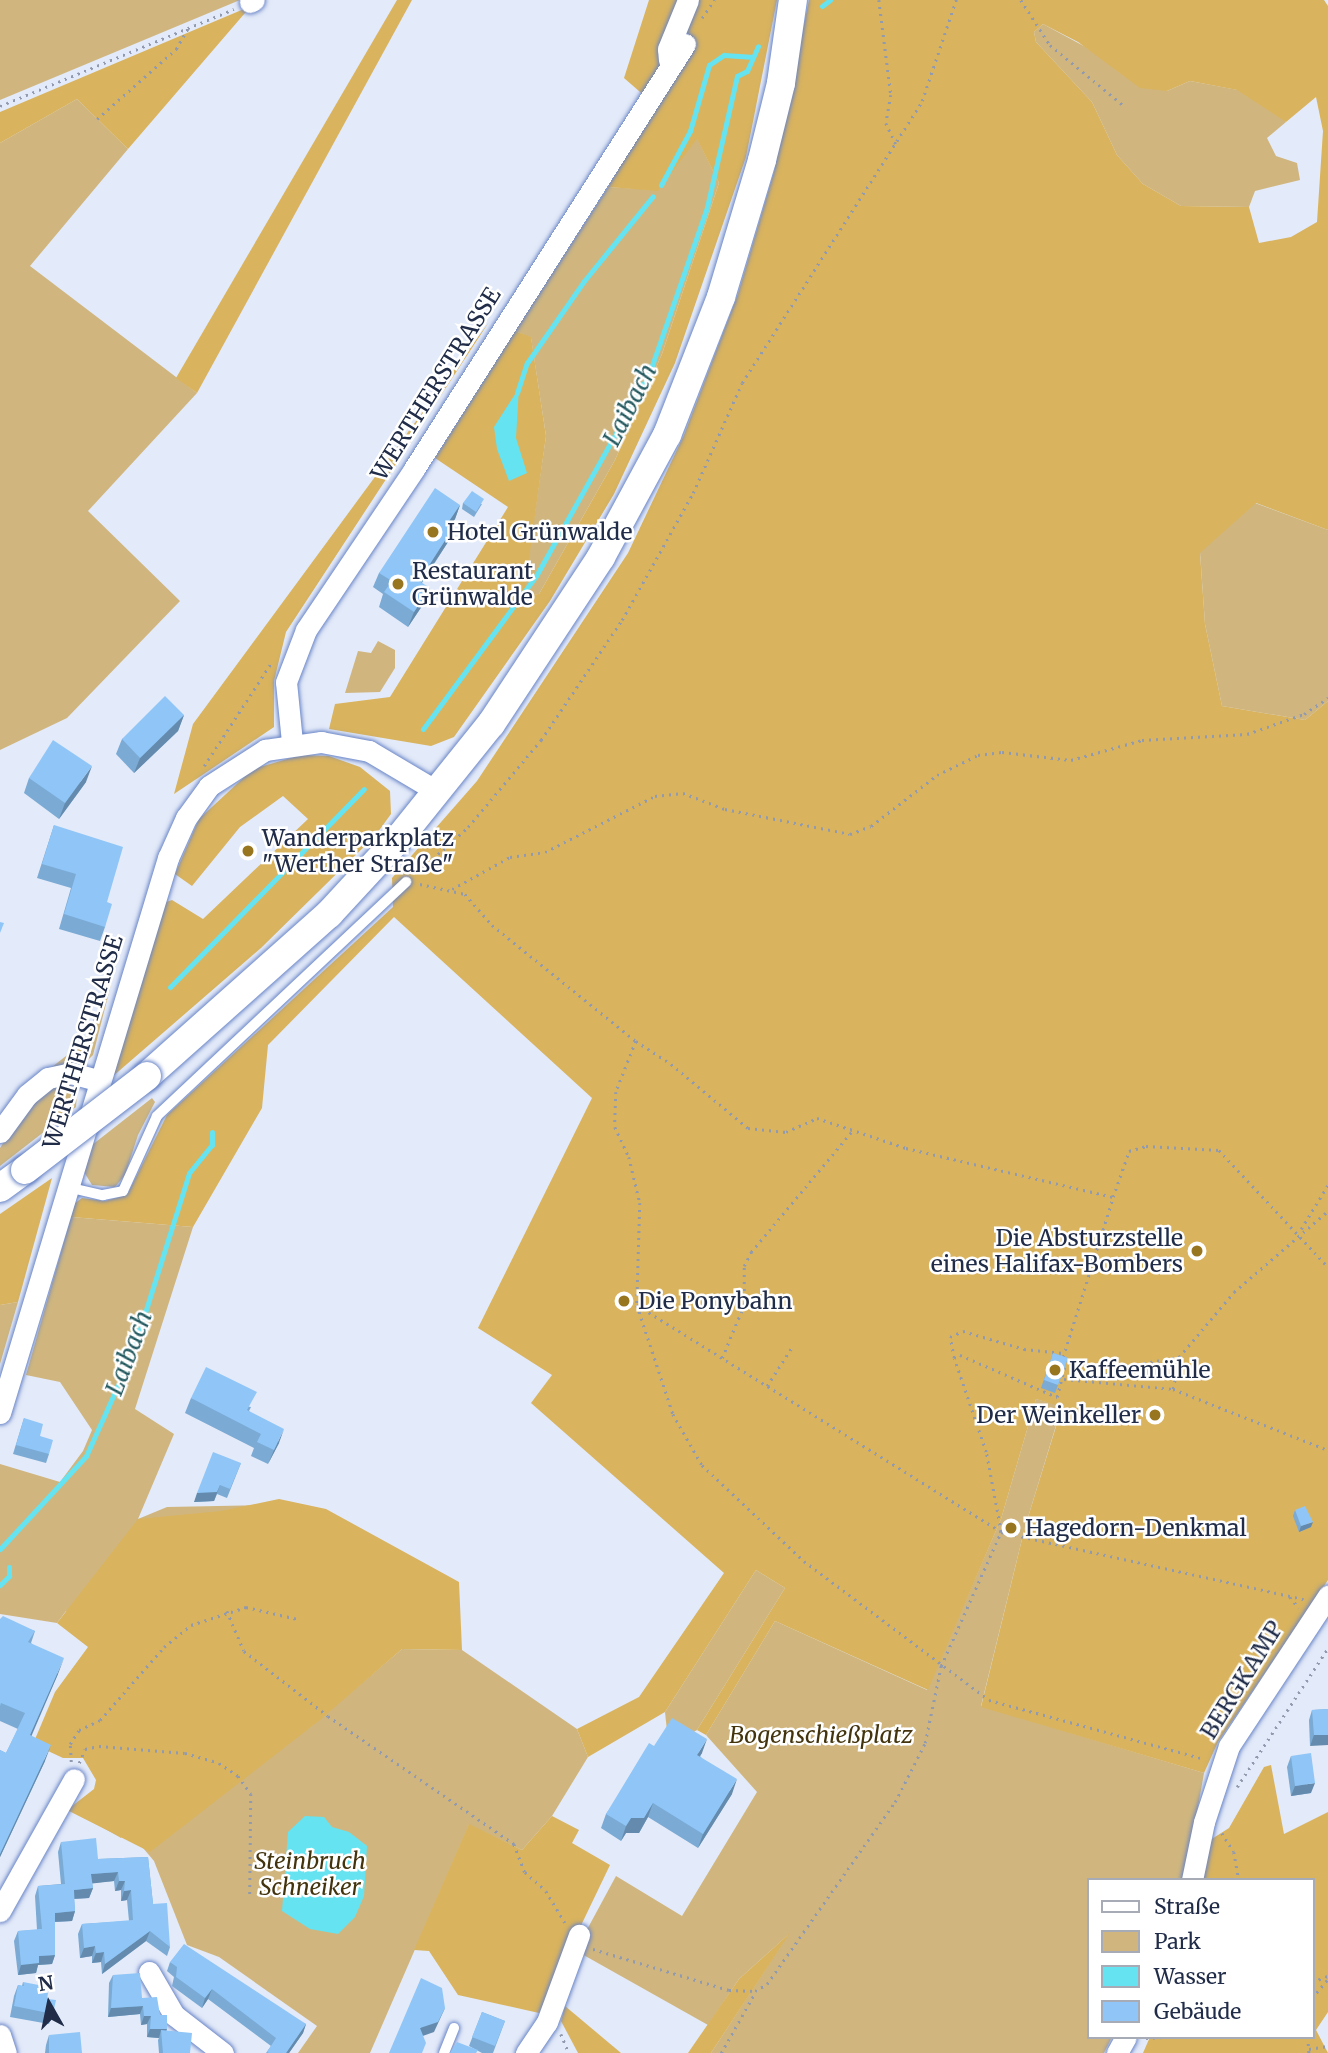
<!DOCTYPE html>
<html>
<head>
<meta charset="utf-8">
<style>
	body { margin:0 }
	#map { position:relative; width:1328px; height:2053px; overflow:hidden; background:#e3eaf9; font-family:Merriweather,serif }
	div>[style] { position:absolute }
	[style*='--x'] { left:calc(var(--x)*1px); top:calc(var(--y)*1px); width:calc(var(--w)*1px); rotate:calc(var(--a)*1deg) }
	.green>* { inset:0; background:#d0b67e }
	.forest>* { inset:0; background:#d9b35e }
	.water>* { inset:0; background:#65e3f1 }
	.stream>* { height:5px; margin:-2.5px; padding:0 2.5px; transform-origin:2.5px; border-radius:2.5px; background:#65e3f1 }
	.path>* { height:2.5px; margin-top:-1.25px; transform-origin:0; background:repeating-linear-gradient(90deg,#919aae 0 2px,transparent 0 7px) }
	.roads { filter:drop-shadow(0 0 2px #6884c7) drop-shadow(0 0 2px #6884c7) }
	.service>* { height:10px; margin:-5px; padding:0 5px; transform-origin:5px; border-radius:5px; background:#fff }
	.minor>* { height:21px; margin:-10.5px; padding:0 10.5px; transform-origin:10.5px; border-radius:10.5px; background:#fff }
	.secondary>* { height:28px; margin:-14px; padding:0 14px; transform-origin:14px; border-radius:14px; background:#fff }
	.bridges { filter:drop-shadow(0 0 2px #6884c7) drop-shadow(0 0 2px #6884c7) }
	.secondary-bridge>* { height:28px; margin:-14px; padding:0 14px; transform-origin:14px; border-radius:14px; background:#fff }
	.wall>* { inset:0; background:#7baad4 }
	.shaded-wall>* { inset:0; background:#648bad }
	.building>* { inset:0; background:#8fc6f7 }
	.dots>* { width:19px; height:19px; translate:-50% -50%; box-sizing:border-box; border:4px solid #fff; border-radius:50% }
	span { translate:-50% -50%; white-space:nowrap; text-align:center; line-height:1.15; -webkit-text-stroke:5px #fff; paint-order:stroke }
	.street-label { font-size:23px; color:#202c48 }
	.poi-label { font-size:23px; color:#202c48 }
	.left { translate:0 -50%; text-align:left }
	.right { translate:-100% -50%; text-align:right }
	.park-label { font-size:23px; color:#43340e; font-style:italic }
	.water-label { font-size:24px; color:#245a60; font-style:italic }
	.legend { position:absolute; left:1087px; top:1878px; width:228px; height:161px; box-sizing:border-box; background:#fff; border:2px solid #a6abb6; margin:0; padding:9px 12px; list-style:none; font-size:21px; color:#202c48 }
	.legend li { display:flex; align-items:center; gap:14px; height:35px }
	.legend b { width:35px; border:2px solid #a6abb6 }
	.north { position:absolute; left:14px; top:1969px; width:70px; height:70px; -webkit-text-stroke:5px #fff; paint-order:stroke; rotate:351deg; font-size:19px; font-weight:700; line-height:28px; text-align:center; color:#202c48 }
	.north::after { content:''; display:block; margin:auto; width:24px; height:32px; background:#202c48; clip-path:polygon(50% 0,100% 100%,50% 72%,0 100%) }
</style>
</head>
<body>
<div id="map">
	<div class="green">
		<i style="clip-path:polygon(0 0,240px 0,0 100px)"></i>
		<i style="clip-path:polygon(1043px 24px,1167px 91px,1190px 81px,1238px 90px,1268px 106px,1286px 122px,1267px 138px,1276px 156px,1297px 163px,1300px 180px,1255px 191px,1249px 207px,1181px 206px,1143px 184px,1117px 155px,1092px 102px,1036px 42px,1034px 32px)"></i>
		<i style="clip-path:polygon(77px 99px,128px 149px,30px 266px,197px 393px,88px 511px,180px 601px,67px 718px,0 750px,0 143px)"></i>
		<i style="clip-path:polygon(697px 138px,719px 183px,662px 354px,615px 460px,539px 594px,523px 595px,546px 436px,531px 338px,515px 331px,608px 187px,658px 190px)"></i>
		<i style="clip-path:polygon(1255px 503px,1328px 530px,1328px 701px,1305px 720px,1222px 706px,1205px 624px,1200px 552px)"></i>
		<i style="clip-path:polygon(378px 641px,395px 650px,395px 668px,380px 692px,345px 693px,358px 651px,371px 653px)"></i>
		<i style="clip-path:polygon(117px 961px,93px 1055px,85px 1063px,52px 1067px,85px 1041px)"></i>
		<i style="clip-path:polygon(69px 1082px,77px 1093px,76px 1107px,0 1166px,0 1148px,31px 1100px,40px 1089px)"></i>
		<i style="clip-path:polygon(152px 1098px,155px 1102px,138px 1135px,125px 1175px,115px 1187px,92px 1185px,84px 1172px,92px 1145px)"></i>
		<i style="clip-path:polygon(71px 1217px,193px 1227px,135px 1409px,174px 1434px,138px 1519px,167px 1507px,269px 1505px,308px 1729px,402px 1649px,462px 1650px,577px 1729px,588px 1757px,552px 1816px,522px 1850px,469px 1825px,370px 2053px,298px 2053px,317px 2026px,219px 1957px,187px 1945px,154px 1861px,127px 1829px,121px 1838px,88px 1819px,116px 1775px,115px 1646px,66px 1611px,57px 1623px,0 1614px,0 1464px,60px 1482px,83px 1451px,92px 1430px,60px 1382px,26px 1375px)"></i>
		<i style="clip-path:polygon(18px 1302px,0 1364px,0 1305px)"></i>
		<i style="clip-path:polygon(1036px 1399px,1062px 1406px,1025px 1527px,981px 1706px,1204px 1773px,1185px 1880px,1088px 1880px,1088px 2037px,1112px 2037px,1104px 2053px,711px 2053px,788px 1935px,739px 1979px,708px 2025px,580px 1953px,583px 1937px,616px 1876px,682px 1916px,757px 1792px,706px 1735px,775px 1621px,927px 1690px,1001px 1519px)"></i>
		<i style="clip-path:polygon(756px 1570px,785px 1588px,697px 1730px,680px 1740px,667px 1731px,665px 1712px)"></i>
	</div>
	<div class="forest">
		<i style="clip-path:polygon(397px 0,412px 0,197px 393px,176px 378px)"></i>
		<i style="clip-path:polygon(649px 0,777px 0,746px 157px,675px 363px,614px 494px,550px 601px,454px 737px,431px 746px,329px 729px,335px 704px,390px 697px,508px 507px,435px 458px,515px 331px,531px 337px,546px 436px,524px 595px,539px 594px,615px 460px,662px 354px,719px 183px,697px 139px,658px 191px,608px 187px,655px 105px,624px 78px)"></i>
		<i style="clip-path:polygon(evenodd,809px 0,1324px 0,1328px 6px,1328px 530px,1256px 503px,1200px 553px,1205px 624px,1222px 706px,1305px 720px,1328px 701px,1328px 1580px,1218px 1742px,1204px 1773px,981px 1707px,1025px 1527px,1062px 1407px,1036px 1399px,1001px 1519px,928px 1690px,775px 1621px,706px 1735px,697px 1730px,785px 1588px,756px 1570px,665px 1712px,588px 1757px,577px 1729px,639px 1697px,724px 1573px,531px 1403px,552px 1375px,478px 1328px,592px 1098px,394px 917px,268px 1045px,262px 1108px,193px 1227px,71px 1217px,75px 1203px,82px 1198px,105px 1201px,127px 1195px,167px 1115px,393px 907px,392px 878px,477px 781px,628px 553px,684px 435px,738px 294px,774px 172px,809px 0,1043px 24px,1078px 42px,1140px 88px,1167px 91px,1190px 81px,1237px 90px,1286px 122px,1316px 97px,1323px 131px,1317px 222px,1291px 237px,1259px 243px,1249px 207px,1181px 206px,1143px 184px,1117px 155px,1092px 102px,1036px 42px,1034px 32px,1043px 24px)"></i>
		<i style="clip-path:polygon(251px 6px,128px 149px,77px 99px,0 143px,0 112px)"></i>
		<i style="clip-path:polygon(489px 322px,286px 632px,274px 681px,274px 727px,174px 794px,193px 724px)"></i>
		<i style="clip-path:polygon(301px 755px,329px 756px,360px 767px,390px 791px,391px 814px,375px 836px,261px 948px,112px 1077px,166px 902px,172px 900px,203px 919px,308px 819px,283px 796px,240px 827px,192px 886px,175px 874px,199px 819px,253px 769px)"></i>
		<i style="clip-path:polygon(52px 1178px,18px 1302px,0 1305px,0 1214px)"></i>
		<i style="clip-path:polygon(279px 1499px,326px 1509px,459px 1582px,462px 1650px,402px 1649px,320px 1720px,150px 1852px,67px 1810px,94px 1789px,96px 1780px,83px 1758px,63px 1758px,33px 1744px,55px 1692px,88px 1647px,57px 1623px,138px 1519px,221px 1511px)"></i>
		<i style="clip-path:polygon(1271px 1765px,1284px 1834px,1328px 1812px,1328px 2012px,1316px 2030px,1328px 2053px,1143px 2053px,1150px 2037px,1312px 2037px,1312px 1880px,1199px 1880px,1207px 1842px,1229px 1828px,1264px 1767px)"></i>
		<i style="clip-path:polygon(552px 1816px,579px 1830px,572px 1843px,610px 1865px,539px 2013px,458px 1995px,429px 1951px,414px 1950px,469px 1824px,522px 1850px)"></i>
		<i style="clip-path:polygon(790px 1933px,711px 2053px,688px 2053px,739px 1979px)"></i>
		<i style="clip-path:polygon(565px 2006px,621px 2053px,578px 2053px,561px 2021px)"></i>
	</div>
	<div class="water">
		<i style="clip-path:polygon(519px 388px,516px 438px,527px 473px,509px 481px,497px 449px,494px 427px)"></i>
		<i style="clip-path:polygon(305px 1816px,324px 1817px,332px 1827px,349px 1832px,367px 1846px,364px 1896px,355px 1917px,338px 1934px,310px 1929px,282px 1911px,288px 1832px)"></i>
	</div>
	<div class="stream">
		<i style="--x:822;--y:6;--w:10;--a:-37"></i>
		<i style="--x:661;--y:185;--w:61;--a:-61.8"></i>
		<i style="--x:690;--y:131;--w:69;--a:-73.9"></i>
		<i style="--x:709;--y:65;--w:18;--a:-34"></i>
		<i style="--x:724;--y:55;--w:26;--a:4"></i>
		<i style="--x:517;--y:393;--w:32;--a:-72"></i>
		<i style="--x:527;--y:363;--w:100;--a:-55.2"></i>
		<i style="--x:584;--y:281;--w:109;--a:-50.9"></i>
		<i style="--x:423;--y:729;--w:190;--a:-53.6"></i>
		<i style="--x:536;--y:576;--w:231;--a:-60.8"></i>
		<i style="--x:649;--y:374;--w:177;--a:-70.8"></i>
		<i style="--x:707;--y:207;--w:134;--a:-77.1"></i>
		<i style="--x:737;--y:76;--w:11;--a:-27"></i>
		<i style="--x:747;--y:71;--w:27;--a:-66"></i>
		<i style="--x:170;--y:987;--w:277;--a:-45.6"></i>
		<i style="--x:0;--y:1549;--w:127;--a:-47.2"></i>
		<i style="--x:86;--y:1456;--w:112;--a:-65.7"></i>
		<i style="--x:132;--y:1354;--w:190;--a:-72.5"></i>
		<i style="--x:189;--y:1173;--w:36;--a:-51"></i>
		<i style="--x:212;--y:1145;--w:13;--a:-90"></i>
		<i style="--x:0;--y:1585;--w:13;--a:-45"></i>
		<i style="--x:9;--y:1576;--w:9;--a:-90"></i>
	</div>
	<div class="path">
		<i style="--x:879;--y:0;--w:96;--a:82.8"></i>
		<i style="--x:891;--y:95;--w:28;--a:100"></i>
		<i style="--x:886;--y:123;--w:23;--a:65"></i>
		<i style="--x:1021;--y:0;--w:54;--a:57.2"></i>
		<i style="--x:1050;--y:45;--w:94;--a:39.4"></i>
		<i style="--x:702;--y:18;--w:22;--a:-56"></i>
		<i style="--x:0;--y:106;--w:253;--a:-22.5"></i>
		<i style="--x:97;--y:119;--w:106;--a:-41.5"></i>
		<i style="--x:176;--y:49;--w:24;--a:-60"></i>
		<i style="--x:204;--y:766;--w:126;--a:-56.9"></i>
		<i style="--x:417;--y:873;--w:69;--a:-42"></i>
		<i style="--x:468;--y:827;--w:114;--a:-50"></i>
		<i style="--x:541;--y:740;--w:145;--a:-56"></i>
		<i style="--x:622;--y:620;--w:145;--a:-60.8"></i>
		<i style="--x:693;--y:493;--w:120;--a:-66"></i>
		<i style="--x:742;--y:383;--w:335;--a:-57.4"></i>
		<i style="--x:922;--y:101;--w:107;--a:-71.4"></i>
		<i style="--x:420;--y:884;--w:46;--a:12.5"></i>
		<i style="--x:465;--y:894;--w:41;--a:48.9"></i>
		<i style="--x:492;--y:925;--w:185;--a:38.9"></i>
		<i style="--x:636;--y:1041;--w:55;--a:111.4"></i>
		<i style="--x:616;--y:1092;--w:35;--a:92"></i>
		<i style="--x:615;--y:1127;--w:33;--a:65"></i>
		<i style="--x:629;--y:1157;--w:47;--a:76.6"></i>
		<i style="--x:640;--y:1203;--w:102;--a:91.7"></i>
		<i style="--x:637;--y:1305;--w:115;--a:71.7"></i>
		<i style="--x:673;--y:1414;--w:59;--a:60.4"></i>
		<i style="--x:702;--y:1465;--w:140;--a:43.3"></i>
		<i style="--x:804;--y:1561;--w:231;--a:36.9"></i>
		<i style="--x:989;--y:1700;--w:223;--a:15.3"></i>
		<i style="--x:452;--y:889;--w:66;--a:-28.9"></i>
		<i style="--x:510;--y:857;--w:35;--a:-8"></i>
		<i style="--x:545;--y:852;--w:123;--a:-27"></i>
		<i style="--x:655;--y:796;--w:28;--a:-6"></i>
		<i style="--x:683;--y:793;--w:45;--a:20.9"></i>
		<i style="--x:725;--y:809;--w:127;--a:11.3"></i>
		<i style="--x:850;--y:834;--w:22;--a:-21"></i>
		<i style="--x:871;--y:826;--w:83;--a:-37.7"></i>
		<i style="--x:937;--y:775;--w:46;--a:-26"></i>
		<i style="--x:978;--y:755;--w:24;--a:-7"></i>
		<i style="--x:1002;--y:752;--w:69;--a:6.6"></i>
		<i style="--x:1071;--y:760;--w:74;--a:-15.7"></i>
		<i style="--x:1142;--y:740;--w:105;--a:-3.3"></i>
		<i style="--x:1247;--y:734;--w:60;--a:-19.3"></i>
		<i style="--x:1304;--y:714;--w:29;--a:-34"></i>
		<i style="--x:636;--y:1041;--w:42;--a:33.3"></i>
		<i style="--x:671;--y:1064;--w:100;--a:39.7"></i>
		<i style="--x:748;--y:1128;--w:38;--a:6"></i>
		<i style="--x:786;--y:1132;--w:34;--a:-24"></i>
		<i style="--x:817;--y:1118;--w:94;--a:18.6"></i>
		<i style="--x:906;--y:1148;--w:213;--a:13.3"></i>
		<i style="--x:1113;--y:1197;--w:49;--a:-70.8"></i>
		<i style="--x:1129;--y:1151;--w:18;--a:-16"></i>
		<i style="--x:1146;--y:1146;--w:73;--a:3.1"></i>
		<i style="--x:1219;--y:1150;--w:160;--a:47"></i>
		<i style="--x:1301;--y:1229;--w:52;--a:-58.5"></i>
		<i style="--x:637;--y:1305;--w:429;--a:31.9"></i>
		<i style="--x:1001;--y:1532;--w:310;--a:12.5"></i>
		<i style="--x:1063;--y:1357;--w:168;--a:-72.6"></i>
		<i style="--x:722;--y:1358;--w:57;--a:-67.5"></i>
		<i style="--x:744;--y:1305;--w:39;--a:-90"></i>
		<i style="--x:744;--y:1266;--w:16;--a:-63"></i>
		<i style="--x:751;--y:1252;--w:159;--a:-50.1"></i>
		<i style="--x:954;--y:1358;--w:21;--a:-101"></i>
		<i style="--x:950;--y:1337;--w:14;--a:-25"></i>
		<i style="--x:963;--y:1331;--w:64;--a:16.4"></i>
		<i style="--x:1024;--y:1349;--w:39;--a:6"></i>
		<i style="--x:1064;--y:1379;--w:109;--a:5.2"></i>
		<i style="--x:1173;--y:1389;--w:167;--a:21.5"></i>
		<i style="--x:1100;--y:1379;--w:19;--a:-35"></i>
		<i style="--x:1116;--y:1368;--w:64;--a:-9.9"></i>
		<i style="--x:767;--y:1386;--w:46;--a:-57.3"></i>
		<i style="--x:1173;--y:1389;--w:33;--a:-79"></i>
		<i style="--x:1179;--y:1357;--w:85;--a:-49.8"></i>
		<i style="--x:1234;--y:1292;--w:124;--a:-40.8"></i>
		<i style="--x:1290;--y:1597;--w:14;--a:51"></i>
		<i style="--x:227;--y:1611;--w:43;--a:67"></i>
		<i style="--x:244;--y:1651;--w:106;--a:37.7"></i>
		<i style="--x:328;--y:1716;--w:226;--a:34.5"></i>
		<i style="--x:514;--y:1844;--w:30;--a:69"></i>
		<i style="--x:525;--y:1872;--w:28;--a:42"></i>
		<i style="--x:546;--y:1891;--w:37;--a:59"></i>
		<i style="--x:71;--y:1762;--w:18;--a:-93"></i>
		<i style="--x:70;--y:1744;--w:17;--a:-57"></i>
		<i style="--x:79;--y:1730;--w:23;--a:-25"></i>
		<i style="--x:100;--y:1720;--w:97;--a:-48.8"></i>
		<i style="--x:164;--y:1647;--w:35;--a:-39"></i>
		<i style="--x:191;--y:1625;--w:58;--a:-18.1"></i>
		<i style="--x:246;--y:1607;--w:53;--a:13"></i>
		<i style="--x:79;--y:1763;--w:15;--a:-67"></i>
		<i style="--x:85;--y:1749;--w:14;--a:-12"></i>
		<i style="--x:99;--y:1746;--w:86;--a:4.7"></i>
		<i style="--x:185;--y:1753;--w:35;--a:16"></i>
		<i style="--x:219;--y:1763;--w:23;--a:34"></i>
		<i style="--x:238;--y:1776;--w:22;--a:54"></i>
		<i style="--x:251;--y:1794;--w:101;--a:90.6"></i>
		<i style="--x:1237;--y:1787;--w:166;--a:-56.8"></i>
		<i style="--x:1222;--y:1833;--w:22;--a:58"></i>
		<i style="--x:1234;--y:1852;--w:28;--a:80"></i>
		<i style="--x:593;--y:1949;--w:142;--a:16.8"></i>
		<i style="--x:729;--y:1990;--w:26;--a:2"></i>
		<i style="--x:755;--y:1991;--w:14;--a:-30"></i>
		<i style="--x:767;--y:1984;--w:223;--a:-54.9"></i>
		<i style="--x:895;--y:1802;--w:66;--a:-63"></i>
		<i style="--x:925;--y:1743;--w:79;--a:-78.3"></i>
		<i style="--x:941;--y:1666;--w:147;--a:-65.9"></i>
		<i style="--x:1001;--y:1532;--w:81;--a:-100.6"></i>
		<i style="--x:986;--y:1452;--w:99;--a:-108.8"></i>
		<i style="--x:954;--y:1358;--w:7;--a:-27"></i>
		<i style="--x:960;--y:1355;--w:106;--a:23.4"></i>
		<i style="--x:1057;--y:1397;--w:34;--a:-76"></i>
		<i style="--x:1312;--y:1982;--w:17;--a:-21"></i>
		<i style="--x:1312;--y:1998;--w:25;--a:-50"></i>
		<i style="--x:561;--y:2034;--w:21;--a:67"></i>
		<i style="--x:1308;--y:2037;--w:16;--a:86"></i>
		<i style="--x:1146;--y:2038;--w:17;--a:-3"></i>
		<i style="--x:1309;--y:2049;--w:19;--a:-9"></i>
		<i style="--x:721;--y:2053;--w:69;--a:-60.5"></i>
	</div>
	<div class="roads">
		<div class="service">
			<i style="--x:67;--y:1187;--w:37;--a:13"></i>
			<i style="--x:103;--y:1195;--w:20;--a:-11"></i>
			<i style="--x:123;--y:1191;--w:82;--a:-65.6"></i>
			<i style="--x:157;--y:1116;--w:342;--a:-43.2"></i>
			<i style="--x:444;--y:2053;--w:27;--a:-68"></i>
		</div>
		<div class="minor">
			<i style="--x:250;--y:2;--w:4;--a:-27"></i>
			<i style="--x:669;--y:60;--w:11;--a:-95"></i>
			<i style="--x:668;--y:49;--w:53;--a:-67.8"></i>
			<i style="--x:292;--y:742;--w:60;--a:-95.7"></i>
			<i style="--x:286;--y:682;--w:56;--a:-69"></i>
			<i style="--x:306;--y:630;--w:194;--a:-56.1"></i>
			<i style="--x:414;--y:469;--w:504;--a:-57.48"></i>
			<i style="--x:0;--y:1132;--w:46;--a:-53.9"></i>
			<i style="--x:27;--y:1095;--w:27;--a:-39"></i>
			<i style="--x:48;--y:1078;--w:24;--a:-12"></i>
			<i style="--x:71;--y:1073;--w:28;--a:15"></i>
			<i style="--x:0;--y:1413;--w:580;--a:-73.16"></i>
			<i style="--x:168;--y:858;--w:44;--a:-65.8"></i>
			<i style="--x:186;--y:818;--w:39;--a:-54"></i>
			<i style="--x:209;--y:786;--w:67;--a:-32.7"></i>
			<i style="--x:265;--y:750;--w:57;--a:-8.1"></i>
			<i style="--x:321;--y:742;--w:49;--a:10.6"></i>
			<i style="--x:369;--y:751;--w:80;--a:30.7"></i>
			<i style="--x:1192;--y:1880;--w:59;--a:-78.3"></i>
			<i style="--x:1204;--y:1822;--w:80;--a:-71.8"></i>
			<i style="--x:1229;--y:1746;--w:180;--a:-56.6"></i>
			<i style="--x:0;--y:1911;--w:151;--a:-60.7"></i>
			<i style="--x:149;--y:1972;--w:50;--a:59.8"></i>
			<i style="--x:174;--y:2015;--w:62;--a:37.8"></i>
			<i style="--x:0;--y:2035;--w:19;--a:72"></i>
			<i style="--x:526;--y:2053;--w:37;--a:-56"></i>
			<i style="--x:547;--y:2022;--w:93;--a:-69.8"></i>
			<i style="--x:1117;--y:2053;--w:18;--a:-61"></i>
		</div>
		<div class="secondary">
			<i style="--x:147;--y:1076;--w:244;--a:-41.7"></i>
			<i style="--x:329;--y:914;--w:105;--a:-47.3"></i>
			<i style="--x:400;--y:837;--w:145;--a:-51.2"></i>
			<i style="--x:491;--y:724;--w:200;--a:-56.6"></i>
			<i style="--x:601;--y:557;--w:139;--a:-61.6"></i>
			<i style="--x:667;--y:435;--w:148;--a:-68.6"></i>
			<i style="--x:721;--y:297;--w:143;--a:-73.3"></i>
			<i style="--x:762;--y:160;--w:79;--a:-76.1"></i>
			<i style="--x:781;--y:83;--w:84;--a:-81.8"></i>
			<i style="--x:0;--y:1188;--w:31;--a:-36"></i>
		</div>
	</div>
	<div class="bridges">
		<div class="secondary-bridge">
			<i style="--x:25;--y:1170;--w:154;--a:-37.6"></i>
		</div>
	</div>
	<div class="wall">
		<i style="clip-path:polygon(463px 503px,482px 504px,474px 517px,462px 509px)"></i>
		<i style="clip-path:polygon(460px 505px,455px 519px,450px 526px,453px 528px,448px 542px,422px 583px,424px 603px,408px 627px,379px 607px,383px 594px,373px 587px,379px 573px)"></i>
		<i style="clip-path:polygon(184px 715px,178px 731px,134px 773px,116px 754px,122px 739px)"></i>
		<i style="clip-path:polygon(29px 778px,86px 782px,59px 819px,24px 793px)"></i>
		<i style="clip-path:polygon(54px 825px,107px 902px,105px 927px,100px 941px,59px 929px,71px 888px,37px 878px)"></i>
		<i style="clip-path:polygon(1053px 1353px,1068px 1358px,1055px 1393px,1041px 1388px)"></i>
		<i style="clip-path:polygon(191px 1398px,251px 1407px,249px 1411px,279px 1443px,268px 1464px,251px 1456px,254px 1448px,185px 1413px)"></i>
		<i style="clip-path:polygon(24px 1418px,40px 1436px,49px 1454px,46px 1463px,13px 1454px)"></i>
		<i style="clip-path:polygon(241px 1463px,227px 1498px,217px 1494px,214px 1501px,194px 1502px)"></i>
		<i style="clip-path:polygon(1295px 1510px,1311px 1527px,1299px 1532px,1293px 1516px)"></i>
		<i style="clip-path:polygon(0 1619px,35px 1631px,31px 1643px,58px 1674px,31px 1735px,45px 1761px,0 1857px,0 1750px,6px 1753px,18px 1729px,0 1721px)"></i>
		<i style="clip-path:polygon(1328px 1709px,1310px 1746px,1309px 1720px,1312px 1710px)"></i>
		<i style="clip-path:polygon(654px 1746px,702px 1753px,700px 1756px,732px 1794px,698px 1848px,648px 1817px,639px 1833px,626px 1833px,621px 1841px,601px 1828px,606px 1814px)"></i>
		<i style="clip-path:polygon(1291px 1756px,1311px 1793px,1291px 1796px,1287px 1767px)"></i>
		<i style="clip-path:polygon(61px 1842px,98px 1859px,148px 1857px,153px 1904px,170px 1947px,167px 1956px,146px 1941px,102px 1974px,101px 1962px,92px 1963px,92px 1956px,80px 1958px,78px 1934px,82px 1924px,129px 1921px,127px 1900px,121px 1901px,121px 1890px,115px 1891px,114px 1881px,92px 1883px,93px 1888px,89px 1898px,74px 1899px,75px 1911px,72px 1921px,55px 1922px,55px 1955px,52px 1964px,38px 1965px,36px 1973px,18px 1975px,14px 1941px,18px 1931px,37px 1930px,35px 1896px,38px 1886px,61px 1884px,58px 1852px)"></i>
		<i style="clip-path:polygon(170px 1962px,306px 2024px,303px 2033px,289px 2053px,266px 2053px,271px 2046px,208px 1999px,202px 2008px,172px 1986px,174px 1977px,167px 1971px)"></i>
		<i style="clip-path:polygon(113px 1975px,142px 1998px,160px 2015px,167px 2029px,166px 2030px,190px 2053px,159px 2053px,158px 2040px,159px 2038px,147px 2037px,147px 2024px,141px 2025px,140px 2014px,108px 2017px,109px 1983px)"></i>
		<i style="clip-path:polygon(23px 1982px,47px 1999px,53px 2014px,49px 2024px,10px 2017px,14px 1996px,18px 1985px,22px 1986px)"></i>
		<i style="clip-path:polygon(482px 2012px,505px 2021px,493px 2053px,482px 2053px,469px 2046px)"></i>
		<i style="clip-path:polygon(49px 2035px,82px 2053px,45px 2053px,46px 2045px)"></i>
	</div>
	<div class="shaded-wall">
		<i style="clip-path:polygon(460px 505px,455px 519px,442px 538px,447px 524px)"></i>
		<i style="clip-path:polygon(453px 528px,448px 542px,413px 595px,419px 581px)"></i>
		<i style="clip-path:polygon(430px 588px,424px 603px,408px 627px,414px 612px)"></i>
		<i style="clip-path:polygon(184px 715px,178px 731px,134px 773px,140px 758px)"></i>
		<i style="clip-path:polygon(92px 766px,86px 782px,59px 819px,65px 803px)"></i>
		<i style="clip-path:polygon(284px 1429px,279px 1443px,268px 1464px,274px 1450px)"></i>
		<i style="clip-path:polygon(220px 1485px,214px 1501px,194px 1502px,197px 1493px)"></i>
		<i style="clip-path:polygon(1313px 1522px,1311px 1527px,1299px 1532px,1301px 1526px)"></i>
		<i style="clip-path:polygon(64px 1658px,58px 1674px,25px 1751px,30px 1735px)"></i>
		<i style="clip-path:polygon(1314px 1735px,1328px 1735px,1328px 1745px,1310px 1746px)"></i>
		<i style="clip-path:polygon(707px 1739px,702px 1753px,692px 1769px,697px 1755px)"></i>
		<i style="clip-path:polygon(51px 1745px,45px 1761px,0 1857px,0 1854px)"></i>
		<i style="clip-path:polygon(737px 1779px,732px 1794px,698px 1848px,703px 1834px)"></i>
		<i style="clip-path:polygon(1315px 1783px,1311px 1793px,1291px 1796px,1295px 1786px)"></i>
		<i style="clip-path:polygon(653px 1803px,648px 1817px,639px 1833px,626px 1833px,621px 1841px,626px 1826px,631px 1818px)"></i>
		<i style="clip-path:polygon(118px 1872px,114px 1881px,88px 1884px,91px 1874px)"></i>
		<i style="clip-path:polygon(119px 1881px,125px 1881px,121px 1890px,115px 1891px)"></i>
		<i style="clip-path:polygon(93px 1888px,89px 1898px,70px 1899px,74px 1890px)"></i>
		<i style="clip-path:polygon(131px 1890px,127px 1900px,121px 1901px,124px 1891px)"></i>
		<i style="clip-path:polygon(75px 1911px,72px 1921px,51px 1922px,55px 1913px)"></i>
		<i style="clip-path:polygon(150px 1931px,146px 1941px,102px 1974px,105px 1964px)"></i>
		<i style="clip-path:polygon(95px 1946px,92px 1956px,80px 1958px,84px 1948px)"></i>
		<i style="clip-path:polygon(104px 1952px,101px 1962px,92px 1963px,96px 1953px)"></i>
		<i style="clip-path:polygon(55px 1955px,52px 1964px,38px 1965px,36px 1973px,18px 1975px,21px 1965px,39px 1956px)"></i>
		<i style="clip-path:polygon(212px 1989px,208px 1999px,202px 2008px,205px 1998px)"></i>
		<i style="clip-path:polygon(143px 2006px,140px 2014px,108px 2017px,111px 2008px)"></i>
		<i style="clip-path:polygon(445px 2008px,434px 2032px,417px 2038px,420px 2028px)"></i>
		<i style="clip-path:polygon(144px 2016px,151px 2016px,147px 2024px,141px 2025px)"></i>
		<i style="clip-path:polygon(306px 2024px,303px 2033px,289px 2053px,286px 2053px)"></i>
		<i style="clip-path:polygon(150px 2029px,167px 2029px,163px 2038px,161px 2030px,159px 2038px,147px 2037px)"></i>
	</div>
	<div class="building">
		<i style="clip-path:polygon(435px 488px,460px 505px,447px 524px,453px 528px,419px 581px,430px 588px,414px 612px,384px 592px,392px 581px,379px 573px)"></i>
		<i style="clip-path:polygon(472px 491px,484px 499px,476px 512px,463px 503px)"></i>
		<i style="clip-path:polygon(165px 696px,184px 715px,140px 758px,122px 739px)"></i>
		<i style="clip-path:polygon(53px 740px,92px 766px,65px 803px,29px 778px)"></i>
		<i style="clip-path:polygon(54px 825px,123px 847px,107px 902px,112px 904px,105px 927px,64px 914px,76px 874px,42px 864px)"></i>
		<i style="clip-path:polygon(0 922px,4px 923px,0 933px)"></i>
		<i style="clip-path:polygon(1053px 1353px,1068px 1358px,1058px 1385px,1044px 1380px)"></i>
		<i style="clip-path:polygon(206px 1367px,257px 1392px,247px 1410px,284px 1429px,274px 1450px,257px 1442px,261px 1434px,191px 1398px)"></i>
		<i style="clip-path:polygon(24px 1418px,43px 1424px,40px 1436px,53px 1440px,49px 1454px,16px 1445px)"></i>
		<i style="clip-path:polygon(213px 1452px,241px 1463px,230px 1489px,220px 1485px,217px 1492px,197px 1493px)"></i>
		<i style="clip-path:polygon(1305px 1506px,1313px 1522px,1301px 1526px,1295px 1510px)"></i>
		<i style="clip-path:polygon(3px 1616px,35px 1631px,28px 1642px,64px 1658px,30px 1735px,51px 1745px,0 1854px,0 1750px,6px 1753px,25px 1713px,1px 1703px,0 1706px,0 1619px)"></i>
		<i style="clip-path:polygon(1328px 1709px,1328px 1735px,1314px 1735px,1312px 1710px)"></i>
		<i style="clip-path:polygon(672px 1718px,707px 1739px,697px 1755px,737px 1779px,703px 1834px,653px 1803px,644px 1818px,631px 1818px,626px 1826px,606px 1814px,649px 1743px,654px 1746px)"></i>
		<i style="clip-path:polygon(1311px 1753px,1315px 1783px,1295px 1786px,1291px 1756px)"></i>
		<i style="clip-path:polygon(96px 1838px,98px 1859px,148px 1857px,153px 1904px,167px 1903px,170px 1947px,150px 1931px,105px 1964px,104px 1952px,96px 1953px,95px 1946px,84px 1948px,82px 1924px,133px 1920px,131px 1890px,124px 1891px,125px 1881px,119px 1881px,118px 1872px,91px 1874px,93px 1888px,74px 1890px,75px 1911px,55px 1913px,55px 1955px,39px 1956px,39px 1963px,21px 1965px,18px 1931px,50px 1928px,42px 1929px,38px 1886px,65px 1884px,61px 1842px)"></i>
		<i style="clip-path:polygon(184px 1944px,306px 2024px,286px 2053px,269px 2053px,267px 2052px,276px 2038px,212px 1989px,205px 1998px,176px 1977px,177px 1967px,170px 1962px)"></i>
		<i style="clip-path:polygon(140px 1973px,142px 1998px,157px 1997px,160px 2015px,167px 2015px,167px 2029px,150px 2029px,151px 2016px,144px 2016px,143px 2006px,111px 2008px,113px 1975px)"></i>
		<i style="clip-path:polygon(421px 1978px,442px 1988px,445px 2008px,438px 2022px,420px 2028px,426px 2043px,422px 2053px,389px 2053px)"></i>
		<i style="clip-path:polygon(23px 1982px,49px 1987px,47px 1999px,56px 2000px,53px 2014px,14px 2006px,18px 1985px,24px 1986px)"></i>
		<i style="clip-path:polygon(482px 2012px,505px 2021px,495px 2046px,472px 2037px)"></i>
		<i style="clip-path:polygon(161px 2030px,192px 2033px,190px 2053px,163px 2053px)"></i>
		<i style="clip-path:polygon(80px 2032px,82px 2053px,49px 2053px,49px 2035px)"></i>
		<i style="clip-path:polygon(457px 2042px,478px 2050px,476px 2053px,450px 2053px)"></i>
	</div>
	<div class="dots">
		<i style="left:433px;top:532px;background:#987620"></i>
		<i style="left:398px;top:584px;background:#987620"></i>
		<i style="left:248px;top:851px;background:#987620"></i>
		<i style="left:1197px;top:1251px;background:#987620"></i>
		<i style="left:624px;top:1301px;background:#987620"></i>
		<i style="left:1055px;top:1370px;background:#987620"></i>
		<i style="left:1155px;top:1415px;background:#987620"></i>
		<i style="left:1011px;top:1528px;background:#987620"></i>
	</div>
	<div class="street-label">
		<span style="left:436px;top:384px;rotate:-58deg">WERTHERSTRASSE</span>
		<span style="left:83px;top:1042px;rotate:-73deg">WERTHERSTRASSE</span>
		<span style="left:1242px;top:1680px;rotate:-58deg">BERGKAMP</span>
	</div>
	<div class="poi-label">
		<span class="left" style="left:447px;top:532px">Hotel Grünwalde</span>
		<span class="left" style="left:412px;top:584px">Restaurant<br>Grünwalde</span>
		<span class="left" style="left:262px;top:851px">Wanderparkplatz<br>"Werther Straße"</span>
		<span class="right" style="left:1183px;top:1251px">Die Absturzstelle<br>eines Halifax-Bombers</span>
		<span class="left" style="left:638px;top:1301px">Die Ponybahn</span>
		<span class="left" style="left:1069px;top:1370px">Kaffeemühle</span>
		<span class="right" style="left:1141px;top:1415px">Der Weinkeller</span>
		<span class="left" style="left:1025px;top:1528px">Hagedorn-Denkmal</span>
	</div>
	<div class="park-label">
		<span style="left:821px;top:1735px">Bogenschießplatz</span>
		<span style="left:310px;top:1874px">Steinbruch<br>Schneiker</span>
	</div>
	<div class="water-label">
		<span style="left:630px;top:405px;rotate:-63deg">Laibach</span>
		<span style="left:129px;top:1353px;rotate:-69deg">Laibach</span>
	</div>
	<ul class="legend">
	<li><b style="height:9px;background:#fff"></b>Straße</li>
	<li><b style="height:19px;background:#d0b67e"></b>Park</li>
	<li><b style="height:19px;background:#65e3f1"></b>Wasser</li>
	<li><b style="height:19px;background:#8fc6f7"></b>Gebäude</li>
	</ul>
	<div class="north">N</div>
</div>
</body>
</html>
